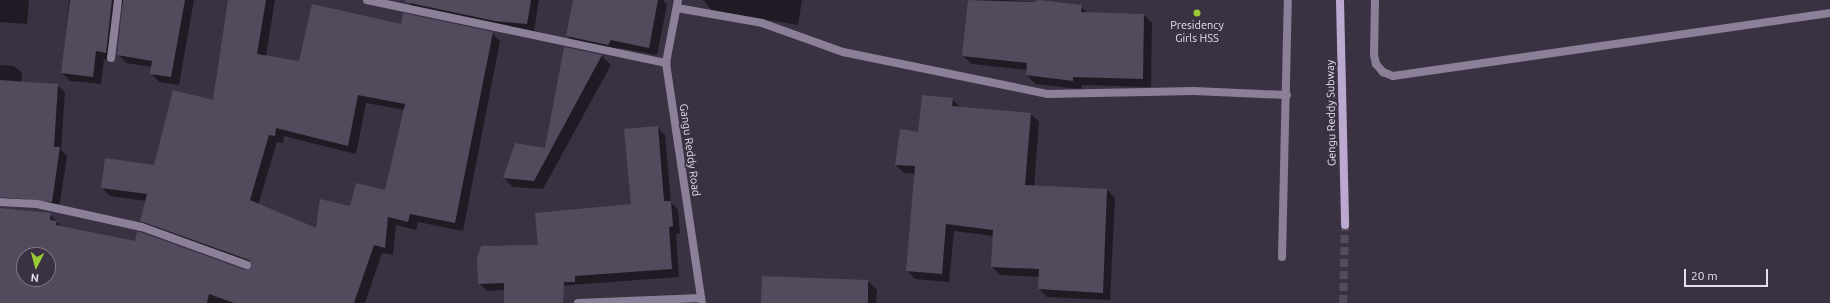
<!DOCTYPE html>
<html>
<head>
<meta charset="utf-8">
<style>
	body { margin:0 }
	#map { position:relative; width:1830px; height:303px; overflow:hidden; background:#3a3243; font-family:Ubuntu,sans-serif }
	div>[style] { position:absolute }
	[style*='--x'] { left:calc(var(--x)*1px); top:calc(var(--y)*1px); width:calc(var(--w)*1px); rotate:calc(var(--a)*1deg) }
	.shadow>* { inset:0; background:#0007 }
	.building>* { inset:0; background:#534b5d }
	.secondary-tunnel>* { height:8px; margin-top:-4px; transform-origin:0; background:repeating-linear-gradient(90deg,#544c5c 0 8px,transparent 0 12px) }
	.street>* { height:8px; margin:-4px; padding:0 4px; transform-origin:4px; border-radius:4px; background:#8b8098 }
	.secondary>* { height:8px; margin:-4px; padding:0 4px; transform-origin:4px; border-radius:4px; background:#bba9d0 }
	.dots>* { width:11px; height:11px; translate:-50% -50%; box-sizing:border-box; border:2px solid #3a3243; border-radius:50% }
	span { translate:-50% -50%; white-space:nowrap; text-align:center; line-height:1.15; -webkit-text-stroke:4px #3a3243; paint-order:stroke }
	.poi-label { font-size:11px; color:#e5e0eb }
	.street-label { font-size:11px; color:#e5e0eb }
	.north { position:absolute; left:16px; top:247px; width:40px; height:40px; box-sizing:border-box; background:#3a3243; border:1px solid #7e7886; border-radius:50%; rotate:186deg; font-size:11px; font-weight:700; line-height:16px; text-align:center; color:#e5e0eb }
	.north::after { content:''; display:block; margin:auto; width:14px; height:18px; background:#9acb35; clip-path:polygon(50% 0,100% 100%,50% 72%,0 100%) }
	.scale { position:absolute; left:1684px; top:269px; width:84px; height:18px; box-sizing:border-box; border:2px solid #e5e0eb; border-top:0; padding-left:5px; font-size:12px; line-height:14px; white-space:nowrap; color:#e5e0eb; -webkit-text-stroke:3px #3a3243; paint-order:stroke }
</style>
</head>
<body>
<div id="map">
	<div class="shadow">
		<i style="clip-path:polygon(0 0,29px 0,27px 24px,0 22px)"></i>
		<i style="clip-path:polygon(69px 0,194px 0,179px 85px,159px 82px,151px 73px,152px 67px,126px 63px,118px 54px,124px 5px,120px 8px,114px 60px,104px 59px,101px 84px,70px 81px,62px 73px)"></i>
		<i style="clip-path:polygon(evenodd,229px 0,275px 0,266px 56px,299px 62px,402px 25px,492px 33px,500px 41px,463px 231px,418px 222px,416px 230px,396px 225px,393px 255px,382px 253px,365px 303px,0 303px,0 216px,3px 209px,50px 214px,62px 227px,249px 272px,253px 266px,149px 229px,141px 221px,146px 201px,110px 196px,102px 188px,155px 166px,214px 101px,229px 0,366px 103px,405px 110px,386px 192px,351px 207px,316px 230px,258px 205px,277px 142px,283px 143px,284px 136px,356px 154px,366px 103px,229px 0,24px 255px,48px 255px,48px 279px,24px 279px,24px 255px)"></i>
		<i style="clip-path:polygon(407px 0,539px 0,534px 31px,414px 9px)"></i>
		<i style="clip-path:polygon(574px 0,663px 0,667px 5px,657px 55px,619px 48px,616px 53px,576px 44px,567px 36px)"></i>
		<i style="clip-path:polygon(703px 0,802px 0,798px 25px,712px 11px)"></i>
		<i style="clip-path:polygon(969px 0,1010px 0,1081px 6px,1088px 13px,1144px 15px,1152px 23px,1151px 87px,1082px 85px,1081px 89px,1035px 84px,1027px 75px,1027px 70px,972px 64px,963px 56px)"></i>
		<i style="clip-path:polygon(565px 48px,602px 56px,611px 65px,543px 189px,513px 187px,504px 178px,515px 144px,546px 149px)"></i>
		<i style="clip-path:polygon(0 65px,14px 66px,22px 73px,21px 83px,57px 85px,65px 92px,61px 150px,67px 156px,59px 209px,12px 204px,5px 196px,0 179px)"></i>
		<i style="clip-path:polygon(952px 99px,961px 108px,1031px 114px,1039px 122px,1034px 187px,1107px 190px,1115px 198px,1110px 300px,1047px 297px,1039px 289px,1040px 277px,1000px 275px,992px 267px,993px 236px,954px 231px,949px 282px,915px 279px,907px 270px,916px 174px,904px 173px,896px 165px,919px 133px)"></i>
		<i style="clip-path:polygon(657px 127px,665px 135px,671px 202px,678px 210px,680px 234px,676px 234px,679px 277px,487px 291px,479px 283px,539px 246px,632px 205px)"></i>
		<i style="clip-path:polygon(868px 281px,877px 290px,876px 303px,762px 303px)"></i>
	</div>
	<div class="building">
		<i style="clip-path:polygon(70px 0,112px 0,106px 53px,96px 51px,93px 77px,61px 73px)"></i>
		<i style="clip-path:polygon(123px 0,185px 0,171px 77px,150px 74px,152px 61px,117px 55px)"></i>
		<i style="clip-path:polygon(evenodd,228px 0,266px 0,257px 54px,299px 61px,312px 4px,401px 24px,403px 13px,493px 32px,455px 223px,410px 214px,408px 222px,388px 217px,385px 248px,374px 245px,354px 303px,234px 303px,209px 294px,207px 303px,0 303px,0 208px,51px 213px,50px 220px,57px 221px,56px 225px,135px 241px,137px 232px,140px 232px,245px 270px,251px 269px,252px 264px,249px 260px,140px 221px,147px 194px,101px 188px,105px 158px,154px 165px,173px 90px,213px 100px,228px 0,358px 95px,405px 104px,385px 190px,356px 183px,350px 206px,320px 199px,316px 228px,250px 200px,269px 135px,275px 136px,276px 128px,348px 146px,358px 95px,228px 0,24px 255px,48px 255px,48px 279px,24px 279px,24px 255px)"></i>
		<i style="clip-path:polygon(406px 0,531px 0,527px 24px,495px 21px,405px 2px)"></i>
		<i style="clip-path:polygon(573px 0,658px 0,649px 48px,611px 40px,608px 45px,566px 36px)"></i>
		<i style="clip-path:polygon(968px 0,1034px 2px,1039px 0,1082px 5px,1081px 12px,1144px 14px,1143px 79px,1073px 77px,1073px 81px,1026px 75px,1027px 63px,962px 56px)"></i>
		<i style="clip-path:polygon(564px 47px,602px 55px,534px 181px,503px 178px,515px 143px,545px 148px)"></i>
		<i style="clip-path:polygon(0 80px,58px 84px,54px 147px,60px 147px,52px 202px,0 197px)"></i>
		<i style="clip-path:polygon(922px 95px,953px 98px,952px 106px,1031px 113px,1025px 185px,1107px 189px,1103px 293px,1038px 289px,1039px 269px,991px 267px,993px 230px,946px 224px,942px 274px,906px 271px,915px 166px,895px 165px,900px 129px,918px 132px)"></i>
		<i style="clip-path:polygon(658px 126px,664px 201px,671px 201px,673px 226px,669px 227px,672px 269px,575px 276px,575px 282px,564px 282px,563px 303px,504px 303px,504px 283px,478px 284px,477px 258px,481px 246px,538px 245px,535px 213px,631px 204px,624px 129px)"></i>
		<i style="clip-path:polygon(762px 276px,868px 280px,868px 303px,761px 303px)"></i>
	</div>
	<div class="secondary-tunnel">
		<i style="--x:1343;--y:303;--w:78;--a:-88.5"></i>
	</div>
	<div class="street">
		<i style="--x:367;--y:0;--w:306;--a:11.9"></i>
		<i style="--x:678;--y:0;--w:64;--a:100.8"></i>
		<i style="--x:666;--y:63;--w:243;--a:81.5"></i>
		<i style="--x:1375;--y:0;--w:55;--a:91"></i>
		<i style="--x:1374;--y:55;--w:9;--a:77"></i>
		<i style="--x:1376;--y:64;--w:11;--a:49"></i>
		<i style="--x:1383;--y:72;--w:11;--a:22"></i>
		<i style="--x:1393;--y:76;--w:442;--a:-8.2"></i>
		<i style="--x:677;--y:8;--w:86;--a:10"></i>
		<i style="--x:762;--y:23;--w:86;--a:19.7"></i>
		<i style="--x:843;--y:52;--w:208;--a:11.6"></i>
		<i style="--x:1047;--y:94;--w:147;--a:-1.2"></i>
		<i style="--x:1194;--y:91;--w:93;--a:2.5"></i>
		<i style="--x:111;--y:58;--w:58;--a:-83.1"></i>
		<i style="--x:0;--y:202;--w:37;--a:3"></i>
		<i style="--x:37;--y:204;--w:107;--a:12.4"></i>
		<i style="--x:142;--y:227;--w:112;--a:19.9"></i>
		<i style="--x:1282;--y:257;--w:257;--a:-88.7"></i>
		<i style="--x:578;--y:303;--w:123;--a:-2.3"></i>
	</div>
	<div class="secondary">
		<i style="--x:1340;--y:0;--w:225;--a:88.7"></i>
	</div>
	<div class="dots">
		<i style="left:1197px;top:13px;background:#9acb35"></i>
	</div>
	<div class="poi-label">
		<span style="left:1197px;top:32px">Presidency<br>Girls HSS</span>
	</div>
	<div class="street-label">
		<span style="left:1331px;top:113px;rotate:-91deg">Gengu Reddy Subway</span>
		<span style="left:690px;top:150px;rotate:82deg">Gangu Reddy Road</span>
	</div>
	<div class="north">N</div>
	<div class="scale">20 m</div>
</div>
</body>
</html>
